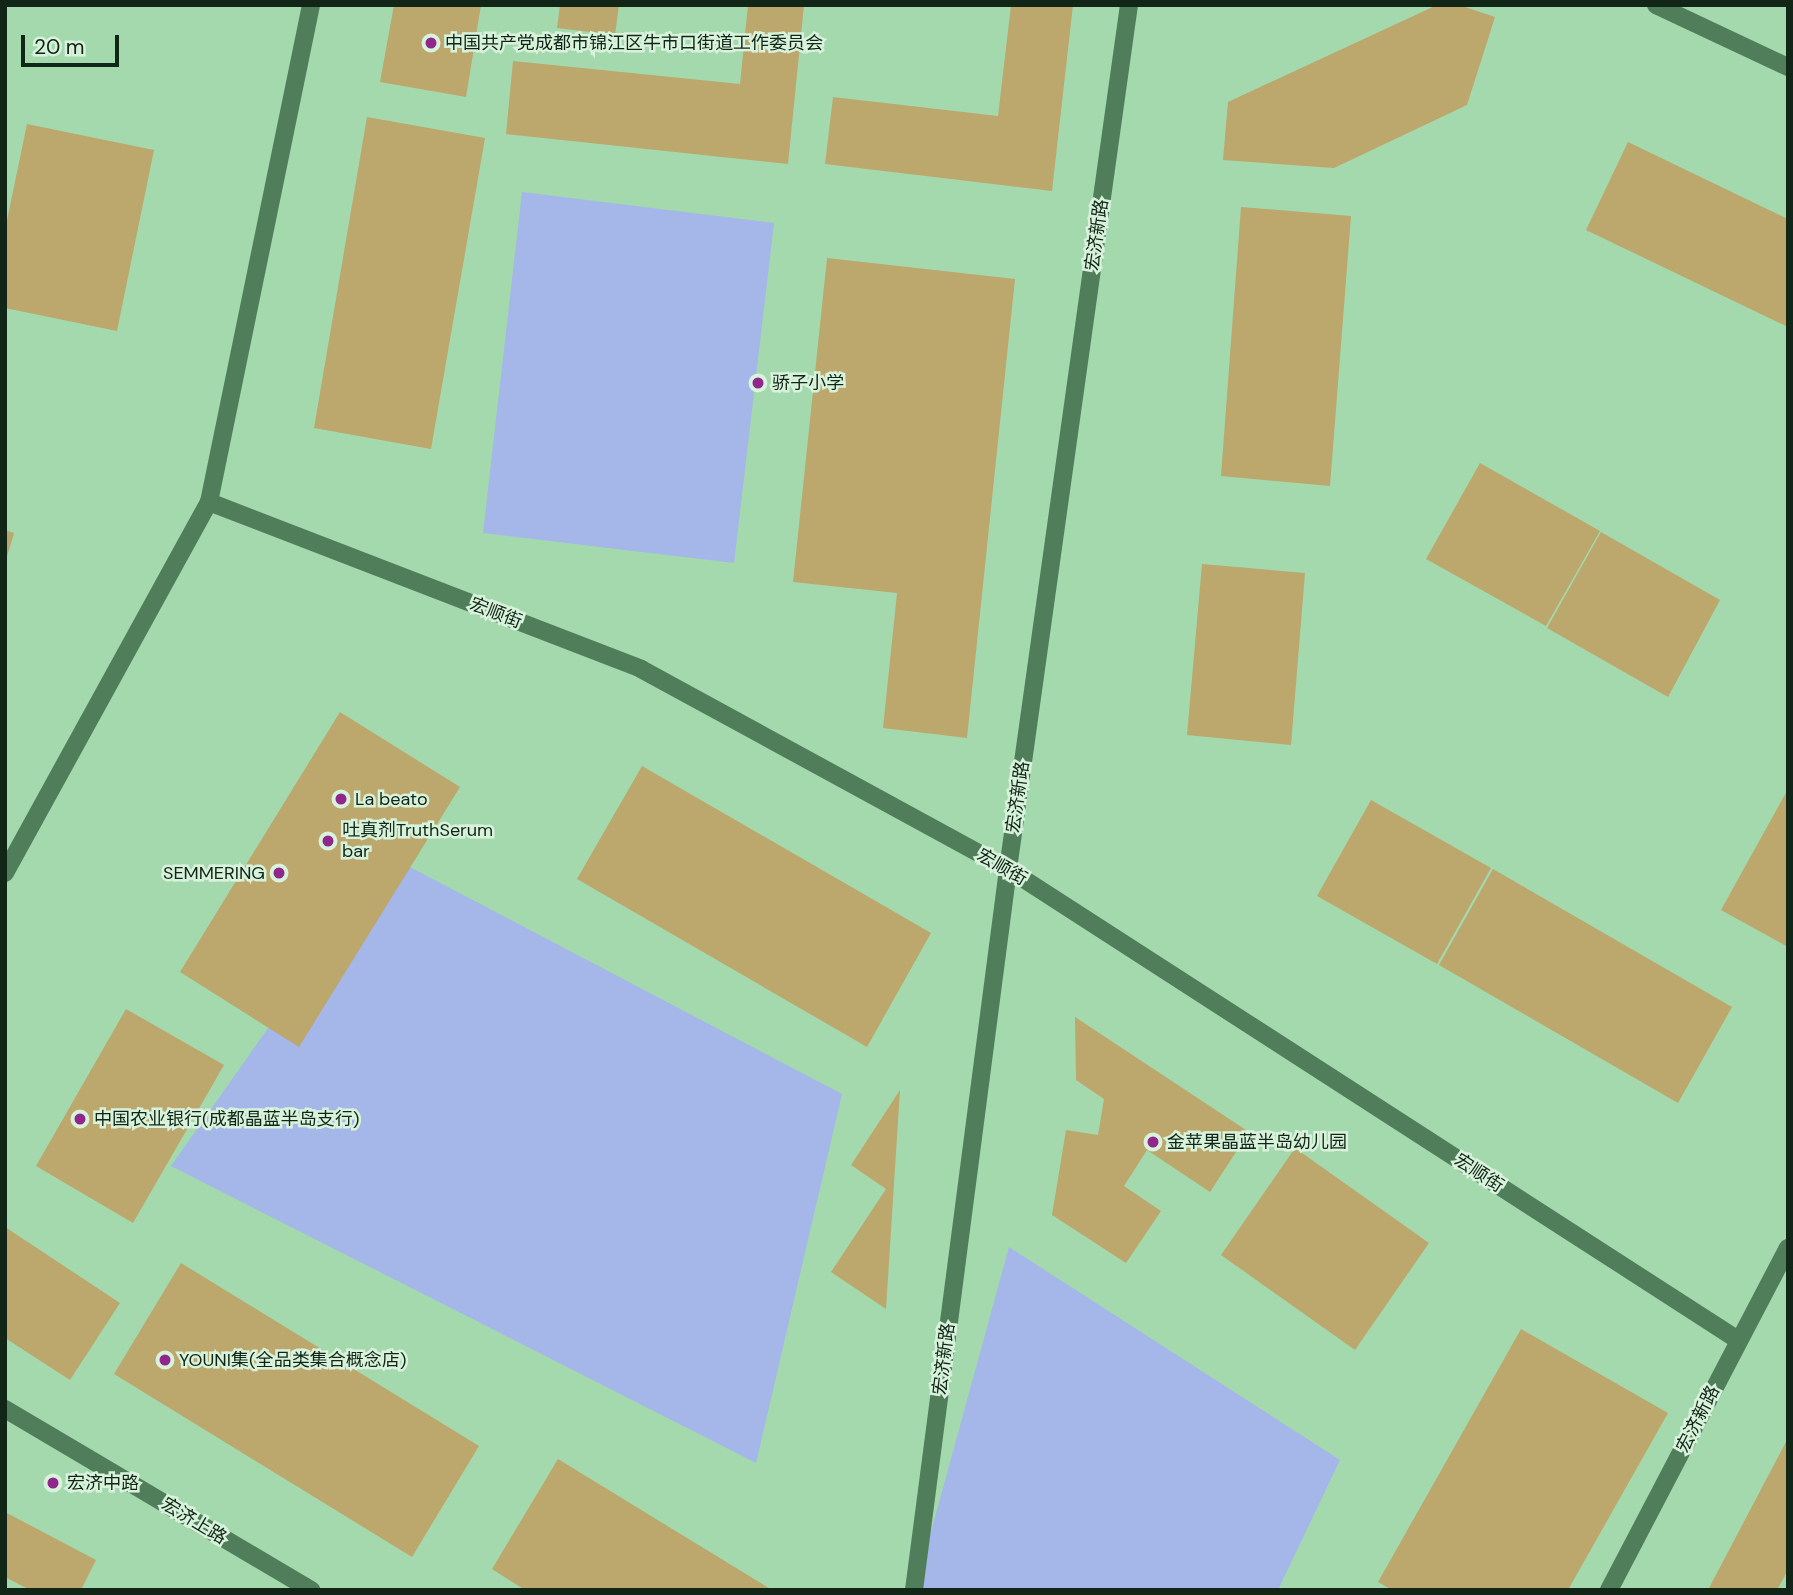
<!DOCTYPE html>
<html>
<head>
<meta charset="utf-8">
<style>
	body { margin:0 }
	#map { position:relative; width:1793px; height:1595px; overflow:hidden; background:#a4d9ae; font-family:"DM Sans","Noto Sans SC",sans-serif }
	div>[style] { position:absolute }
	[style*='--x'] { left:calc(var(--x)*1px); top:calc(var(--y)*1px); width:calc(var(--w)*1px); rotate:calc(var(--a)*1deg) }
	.green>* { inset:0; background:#a5b6e8 }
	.building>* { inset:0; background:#bca76d }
	.minor>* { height:18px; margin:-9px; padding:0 9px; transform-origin:9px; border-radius:9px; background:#507e5a }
	.dots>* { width:19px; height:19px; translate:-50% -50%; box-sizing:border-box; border:4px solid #d8f2dc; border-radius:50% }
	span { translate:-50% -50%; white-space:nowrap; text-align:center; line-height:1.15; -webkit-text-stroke:5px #d8f2dc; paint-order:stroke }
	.poi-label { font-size:18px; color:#112616 }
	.left { translate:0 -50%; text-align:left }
	.right { translate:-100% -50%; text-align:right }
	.street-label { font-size:18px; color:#112616 }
	.frame { position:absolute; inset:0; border:7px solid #112616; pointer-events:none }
	.scale { position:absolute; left:21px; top:35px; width:98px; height:32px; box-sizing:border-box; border:4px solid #112616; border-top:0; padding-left:9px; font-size:21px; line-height:24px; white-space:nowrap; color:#112616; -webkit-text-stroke:5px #d8f2dc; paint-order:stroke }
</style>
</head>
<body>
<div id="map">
	<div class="green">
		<i style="clip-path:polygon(522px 192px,774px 223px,734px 563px,483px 533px)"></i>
		<i style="clip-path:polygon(389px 856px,842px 1094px,756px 1463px,171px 1166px)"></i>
		<i style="clip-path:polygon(1009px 1247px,1340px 1460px,1278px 1590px,915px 1590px)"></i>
	</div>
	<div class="building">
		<i style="clip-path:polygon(394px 5px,481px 5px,466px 97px,380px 82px)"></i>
		<i style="clip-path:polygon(560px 5px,619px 5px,615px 35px,557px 28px)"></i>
		<i style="clip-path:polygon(748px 5px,804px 5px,788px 164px,506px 134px,513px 61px,740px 84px)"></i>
		<i style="clip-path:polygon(1011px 5px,1073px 5px,1052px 191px,825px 164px,833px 97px,998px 116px)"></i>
		<i style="clip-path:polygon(1437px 5px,1459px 5px,1495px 17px,1467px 105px,1334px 168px,1223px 160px,1228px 102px)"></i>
		<i style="clip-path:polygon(367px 117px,485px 138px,431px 449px,314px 428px)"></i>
		<i style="clip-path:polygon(27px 124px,154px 150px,117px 331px,5px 308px,5px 230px)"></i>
		<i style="clip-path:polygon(1628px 142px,1788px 219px,1788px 327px,1586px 230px)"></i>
		<i style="clip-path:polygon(1241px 207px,1351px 216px,1330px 486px,1221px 476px)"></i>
		<i style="clip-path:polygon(827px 258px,1015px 279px,967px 738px,883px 728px,897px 593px,793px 582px)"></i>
		<i style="clip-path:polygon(1480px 463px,1600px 531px,1546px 626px,1426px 559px)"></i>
		<i style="clip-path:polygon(5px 530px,14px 533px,6px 560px,5px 559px)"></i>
		<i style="clip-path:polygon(1601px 532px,1720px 600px,1668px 697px,1547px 628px)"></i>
		<i style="clip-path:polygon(1202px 564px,1305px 573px,1291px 745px,1187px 735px)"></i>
		<i style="clip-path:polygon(340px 712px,460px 787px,299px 1047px,180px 972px)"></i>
		<i style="clip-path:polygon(642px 766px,931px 933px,867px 1047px,577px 879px)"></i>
		<i style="clip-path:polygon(1788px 789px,1788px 947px,1721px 910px)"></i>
		<i style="clip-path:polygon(1371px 800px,1491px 868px,1437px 964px,1317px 896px)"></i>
		<i style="clip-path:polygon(1493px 869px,1732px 1007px,1678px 1103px,1439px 965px)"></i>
		<i style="clip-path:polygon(126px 1009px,224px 1065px,133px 1223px,36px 1166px)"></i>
		<i style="clip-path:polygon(1075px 1017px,1249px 1132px,1210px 1192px,1147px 1150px,1124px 1186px,1161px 1211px,1126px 1263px,1052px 1215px,1066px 1130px,1098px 1135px,1104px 1099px,1076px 1080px)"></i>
		<i style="clip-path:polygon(900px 1090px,886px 1309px,831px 1272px,886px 1189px,851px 1165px)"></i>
		<i style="clip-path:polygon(1295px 1148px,1429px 1243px,1355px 1350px,1221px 1255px)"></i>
		<i style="clip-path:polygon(5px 1227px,120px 1303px,70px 1380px,5px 1338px)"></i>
		<i style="clip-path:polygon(181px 1263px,479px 1446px,412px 1557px,114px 1374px)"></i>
		<i style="clip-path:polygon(1521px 1329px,1668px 1413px,1568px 1590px,1392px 1590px,1378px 1582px)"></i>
		<i style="clip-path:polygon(1788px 1438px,1788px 1570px,1777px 1590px,1708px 1590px)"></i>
		<i style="clip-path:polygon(558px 1459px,772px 1590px,525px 1590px,492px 1569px)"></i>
		<i style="clip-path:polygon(5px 1512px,96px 1560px,81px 1590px,30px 1590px,5px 1577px)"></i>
	</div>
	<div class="minor">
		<i style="--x:1656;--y:5;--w:146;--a:25.2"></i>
		<i style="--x:209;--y:502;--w:463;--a:21.1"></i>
		<i style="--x:641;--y:669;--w:418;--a:28.6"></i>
		<i style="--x:1008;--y:869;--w:869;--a:32.83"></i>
		<i style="--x:5;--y:873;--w:423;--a:-61.2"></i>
		<i style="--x:209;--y:502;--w:507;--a:-78.4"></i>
		<i style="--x:5;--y:1409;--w:356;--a:30.6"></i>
		<i style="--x:914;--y:1590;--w:727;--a:-82.57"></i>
		<i style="--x:1008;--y:869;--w:872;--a:-82.03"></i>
		<i style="--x:1609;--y:1590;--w:386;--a:-62.4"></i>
	</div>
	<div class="dots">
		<i style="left:431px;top:43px;background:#90278b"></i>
		<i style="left:758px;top:383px;background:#90278b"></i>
		<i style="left:341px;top:799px;background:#90278b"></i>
		<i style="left:328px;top:841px;background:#90278b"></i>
		<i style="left:279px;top:873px;background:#90278b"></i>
		<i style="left:80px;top:1119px;background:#90278b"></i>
		<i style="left:1153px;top:1142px;background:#90278b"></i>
		<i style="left:165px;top:1360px;background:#90278b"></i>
		<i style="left:53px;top:1483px;background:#90278b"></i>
	</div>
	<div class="poi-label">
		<span class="left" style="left:445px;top:43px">中国共产党成都市锦江区牛市口街道工作委员会</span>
		<span class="left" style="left:772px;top:383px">骄子小学</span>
		<span class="left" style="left:355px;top:799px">La beato</span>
		<span class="left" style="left:342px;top:841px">吐真剂TruthSerum<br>bar</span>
		<span class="right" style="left:265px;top:873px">SEMMERING</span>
		<span class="left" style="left:94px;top:1119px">中国农业银行(成都晶蓝半岛支行)</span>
		<span class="left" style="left:1167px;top:1142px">金苹果晶蓝半岛幼儿园</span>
		<span class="left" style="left:179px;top:1360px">YOUNI集(全品类集合概念店)</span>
		<span class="left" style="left:67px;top:1483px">宏济中路</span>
	</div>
	<div class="street-label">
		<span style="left:1097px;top:235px;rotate:-82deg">宏济新路</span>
		<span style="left:496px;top:613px;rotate:21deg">宏顺街</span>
		<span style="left:1018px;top:797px;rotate:-82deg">宏济新路</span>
		<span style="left:1002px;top:867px;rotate:30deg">宏顺街</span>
		<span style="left:1479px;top:1173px;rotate:33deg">宏顺街</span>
		<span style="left:944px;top:1359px;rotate:-83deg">宏济新路</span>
		<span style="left:1698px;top:1419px;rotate:-63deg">宏济新路</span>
		<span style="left:194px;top:1521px;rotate:31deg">宏济上路</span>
	</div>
	<div class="frame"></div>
	<div class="scale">20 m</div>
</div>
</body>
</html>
